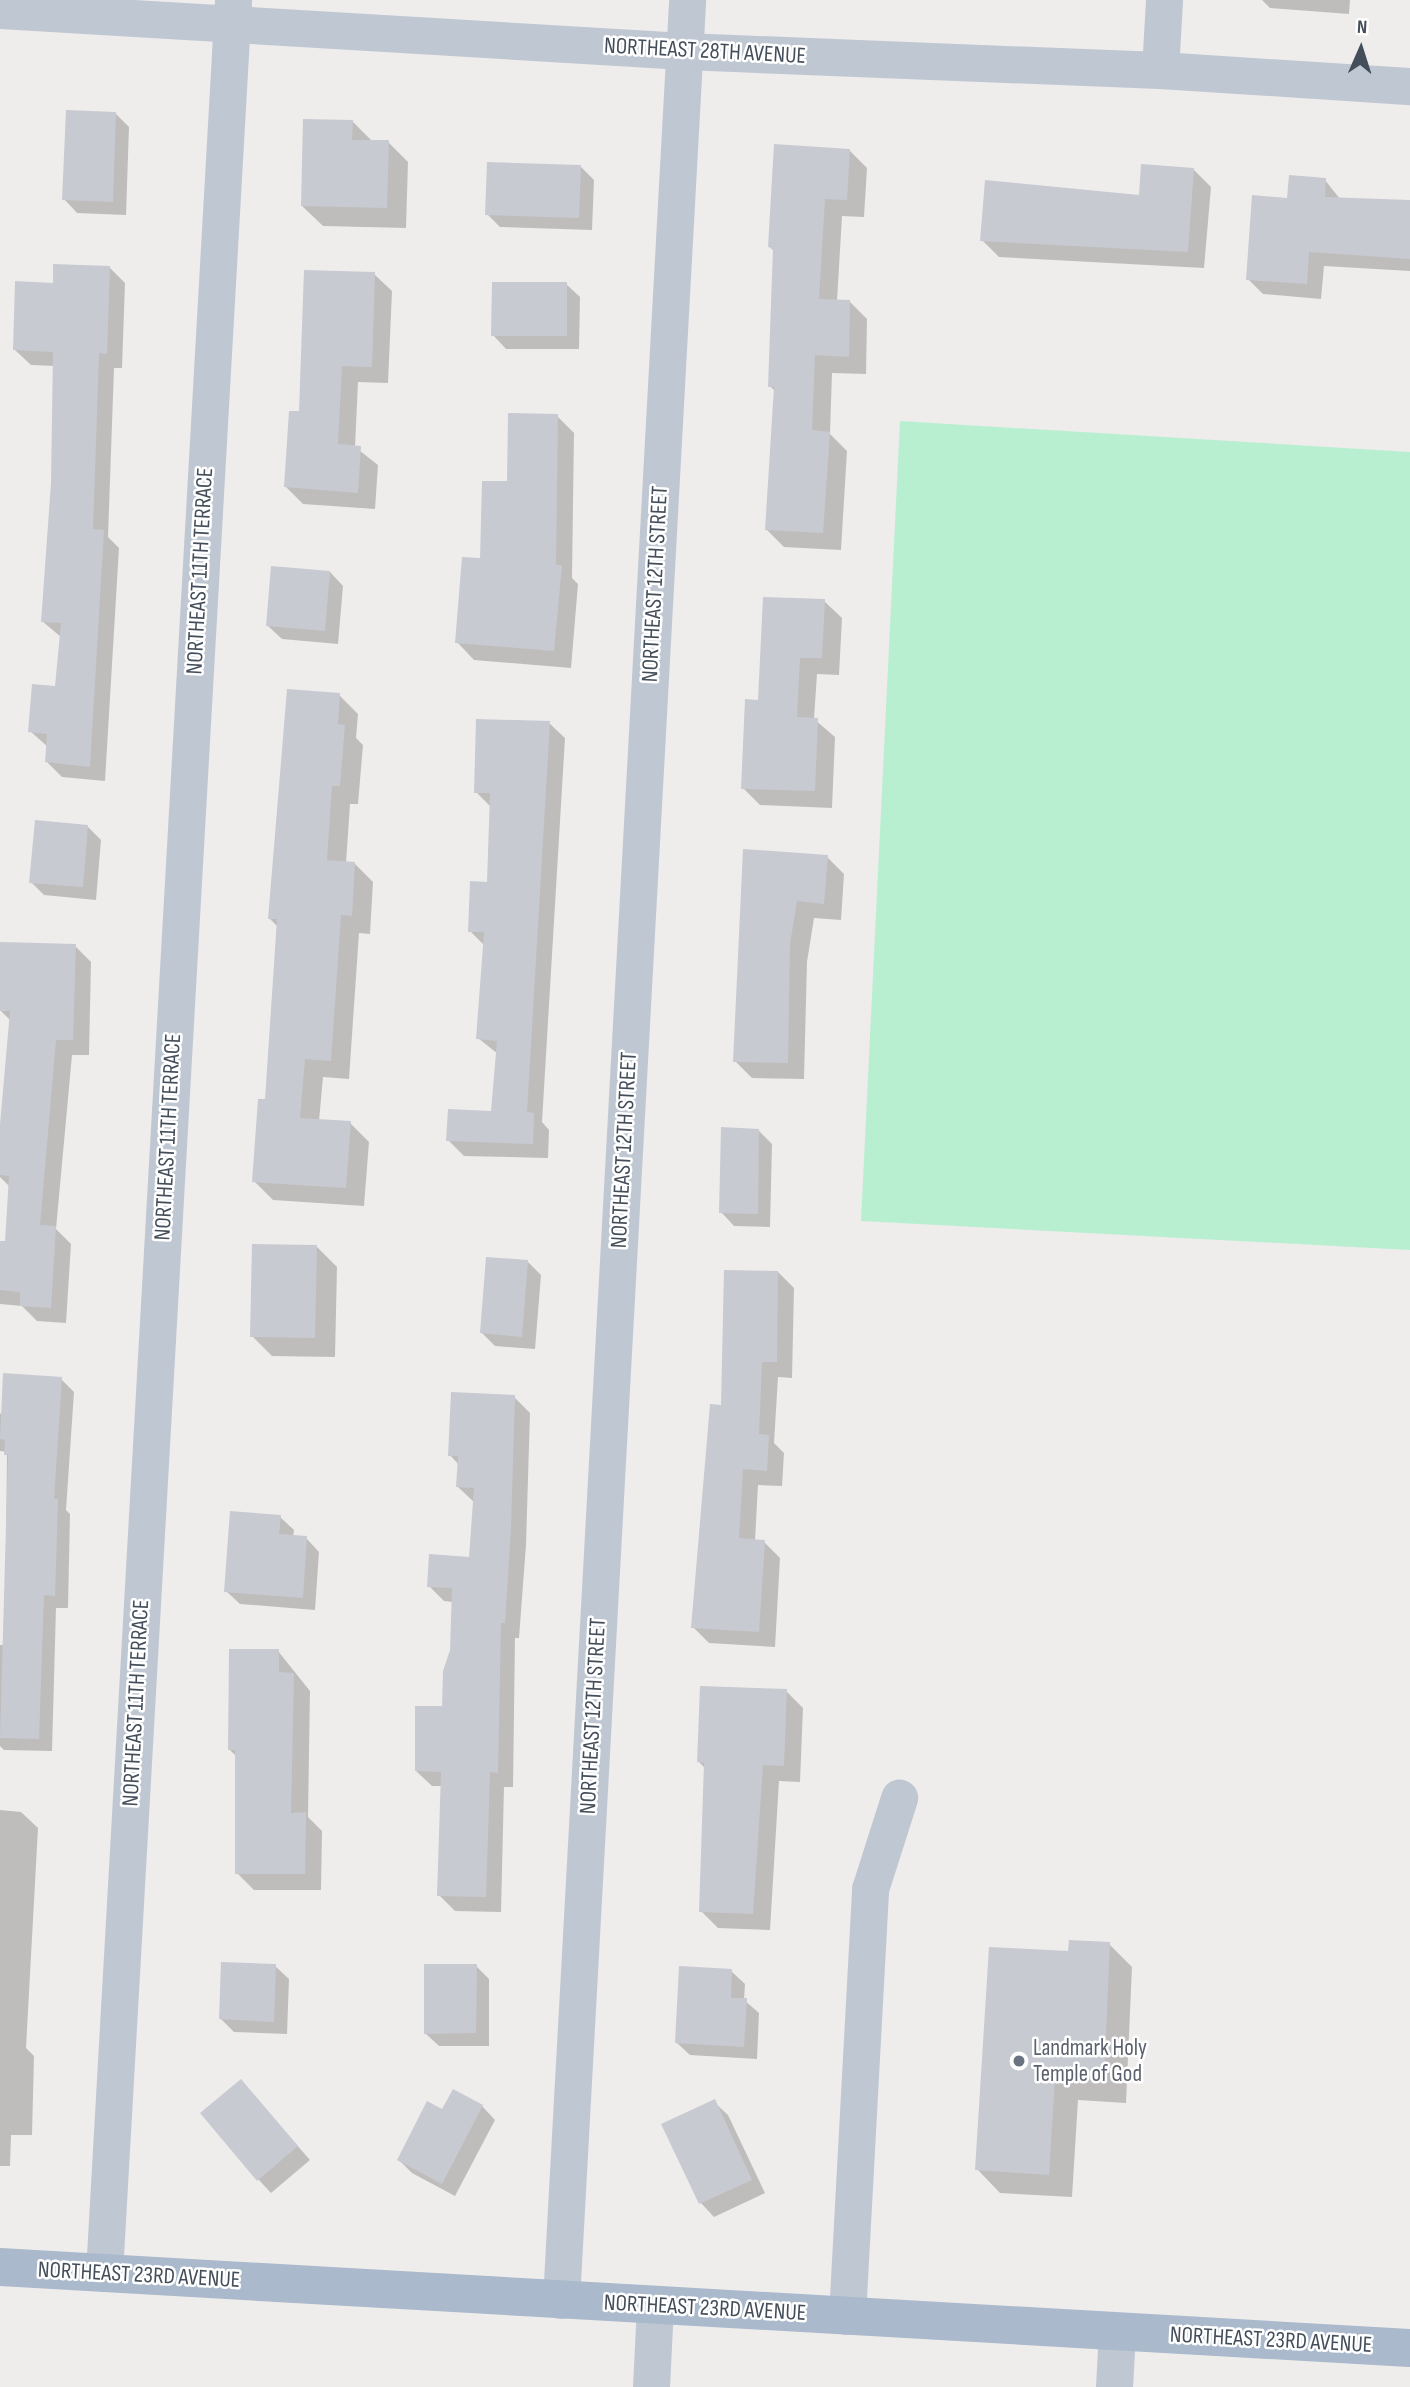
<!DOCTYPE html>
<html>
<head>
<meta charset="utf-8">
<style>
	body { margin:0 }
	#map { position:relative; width:1410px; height:2387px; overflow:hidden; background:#efecec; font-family:"Sofia Sans Condensed",sans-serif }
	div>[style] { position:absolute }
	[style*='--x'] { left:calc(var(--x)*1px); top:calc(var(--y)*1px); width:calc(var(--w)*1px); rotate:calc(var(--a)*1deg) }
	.green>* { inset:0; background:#b8efd1 }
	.shadow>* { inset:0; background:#0003 }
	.building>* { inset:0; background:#c8cad2 }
	.minor>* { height:37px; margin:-18.5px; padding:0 18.5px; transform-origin:18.5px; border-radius:18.5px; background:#bfc7d2 }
	.major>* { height:38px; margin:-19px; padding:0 19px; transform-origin:19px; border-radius:19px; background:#aab9cc }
	.dots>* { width:19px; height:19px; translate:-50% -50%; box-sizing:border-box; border:4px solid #fff; border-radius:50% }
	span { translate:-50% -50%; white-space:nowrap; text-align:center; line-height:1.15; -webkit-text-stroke:5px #fff; paint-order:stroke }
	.street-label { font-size:23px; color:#444e5a }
	.worship-label { font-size:23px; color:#5b616d }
	.left { translate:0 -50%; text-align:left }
	.north { position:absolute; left:1326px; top:14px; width:70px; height:70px; -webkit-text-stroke:5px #fff; paint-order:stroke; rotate:3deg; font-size:19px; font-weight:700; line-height:28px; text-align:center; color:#444e5a }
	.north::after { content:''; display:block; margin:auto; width:24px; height:32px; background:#444e5a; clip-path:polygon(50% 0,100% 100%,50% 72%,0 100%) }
</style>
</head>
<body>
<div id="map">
	<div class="green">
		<i style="clip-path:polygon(900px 421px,1410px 452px,1410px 1250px,861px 1221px)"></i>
	</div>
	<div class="shadow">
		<i style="clip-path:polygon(1262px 0,1350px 0,1349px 14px,1270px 8px)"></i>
		<i style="clip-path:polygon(115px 113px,129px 127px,126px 215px,77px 213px,64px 199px)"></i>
		<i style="clip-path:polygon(352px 121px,373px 142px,388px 142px,408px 162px,406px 228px,323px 226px,302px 206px)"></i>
		<i style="clip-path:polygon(849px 150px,867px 168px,864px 217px,842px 216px,837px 301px,849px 301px,867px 319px,866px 374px,832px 373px,830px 434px,847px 451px,841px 550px,784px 547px,766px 529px,776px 392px,770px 386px,775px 252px,770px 247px)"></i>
		<i style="clip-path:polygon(581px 167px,594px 180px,592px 230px,500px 227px,487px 214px)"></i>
		<i style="clip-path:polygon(1194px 170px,1211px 187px,1204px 268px,999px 257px,982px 240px,1140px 197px)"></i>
		<i style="clip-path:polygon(1325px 180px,1340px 199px,1410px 201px,1410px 271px,1324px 266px,1321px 299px,1263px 294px,1248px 279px,1289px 200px)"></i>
		<i style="clip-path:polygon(109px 267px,125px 283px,122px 368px,114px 368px,108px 537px,119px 548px,105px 781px,62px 777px,47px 762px,48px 747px,30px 731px,56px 688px,61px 637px,42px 621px,53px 483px,55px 366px,31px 365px,15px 350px,54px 284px)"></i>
		<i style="clip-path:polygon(374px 274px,392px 291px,388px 383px,358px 382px,355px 447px,378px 465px,375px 509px,303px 504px,286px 487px,301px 413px)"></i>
		<i style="clip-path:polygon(566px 284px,580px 297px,579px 349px,506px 349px,493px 335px)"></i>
		<i style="clip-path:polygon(557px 416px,574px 433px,572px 578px,578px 584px,571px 668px,474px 660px,457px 642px,482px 560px,509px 483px)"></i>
		<i style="clip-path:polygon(330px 572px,343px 586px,338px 644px,282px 639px,268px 626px)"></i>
		<i style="clip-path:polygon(824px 601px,842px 618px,839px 675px,817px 674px,814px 719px,835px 737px,832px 808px,760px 805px,743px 788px,760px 702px)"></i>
		<i style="clip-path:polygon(339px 695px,358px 714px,356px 738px,363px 745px,358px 804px,350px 804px,346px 863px,355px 864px,373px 882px,370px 934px,359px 933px,349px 1079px,323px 1077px,319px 1121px,350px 1123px,369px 1142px,364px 1206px,273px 1200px,254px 1181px,266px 1101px,278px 927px,269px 918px)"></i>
		<i style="clip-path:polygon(549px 723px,565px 738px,542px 1122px,549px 1130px,548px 1158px,464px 1156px,448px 1140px,492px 1113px,498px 1054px,478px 1038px,485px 946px,470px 931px,489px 883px,491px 807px,476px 792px)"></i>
		<i style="clip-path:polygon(88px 827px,101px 840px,96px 900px,44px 895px,31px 882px)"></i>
		<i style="clip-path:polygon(745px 851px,827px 857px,844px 874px,841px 920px,814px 918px,807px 962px,804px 1079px,752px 1078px,735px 1061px)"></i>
		<i style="clip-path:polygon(75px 946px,91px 962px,89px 1055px,72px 1055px,56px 1229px,71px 1244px,66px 1323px,37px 1321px,22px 1306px,0 1304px,0 1242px,7px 1243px,10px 1187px,0 1177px,0 1145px,11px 1021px,0 1010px)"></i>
		<i style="clip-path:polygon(758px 1130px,772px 1144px,770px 1227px,734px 1226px,721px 1212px)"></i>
		<i style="clip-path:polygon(317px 1247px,337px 1267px,335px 1357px,272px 1356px,252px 1336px)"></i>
		<i style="clip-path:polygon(528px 1262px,541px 1275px,535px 1349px,495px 1346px,482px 1333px)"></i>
		<i style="clip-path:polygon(778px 1272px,794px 1288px,792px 1378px,778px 1377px,774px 1443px,784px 1453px,782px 1486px,758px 1485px,755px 1541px,764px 1542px,780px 1558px,775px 1647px,709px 1643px,693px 1627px,722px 1407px)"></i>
		<i style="clip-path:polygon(61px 1379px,74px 1392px,66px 1510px,70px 1514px,68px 1608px,56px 1608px,52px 1751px,4px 1750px,0 1746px,0 1645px,5px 1645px,7px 1452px,0 1451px,0 1414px)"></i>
		<i style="clip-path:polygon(514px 1397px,530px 1413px,526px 1545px,519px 1638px,515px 1638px,513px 1787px,504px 1787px,501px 1912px,455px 1911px,439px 1895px,442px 1786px,432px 1786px,416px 1771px,444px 1708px,452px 1650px,453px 1602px,444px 1601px,429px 1586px,471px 1559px,475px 1503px,458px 1487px,459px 1465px,450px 1455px)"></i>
		<i style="clip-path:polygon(280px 1517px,294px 1530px,293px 1537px,306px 1538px,319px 1552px,315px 1610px,240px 1604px,226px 1591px)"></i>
		<i style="clip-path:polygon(278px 1651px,310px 1691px,308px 1817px,322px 1831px,321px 1890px,254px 1890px,237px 1873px,237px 1757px,229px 1749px)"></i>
		<i style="clip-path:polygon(786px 1691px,803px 1708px,800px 1782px,779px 1781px,770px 1930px,718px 1928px,701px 1911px,706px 1769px,699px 1762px)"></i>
		<i style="clip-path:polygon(0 1810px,21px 1812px,38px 1828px,26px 2048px,34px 2056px,32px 2135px,11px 2135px,10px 2166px,0 2166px)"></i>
		<i style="clip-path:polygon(1109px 1944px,1132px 1967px,1126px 2103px,1078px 2100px,1072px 2197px,1000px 2193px,977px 2169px,1070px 1953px)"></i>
		<i style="clip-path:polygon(275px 1966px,289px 1979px,287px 2034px,234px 2032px,221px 2019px)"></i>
		<i style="clip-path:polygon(476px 1966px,489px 1979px,489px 2046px,439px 2046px,425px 2033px)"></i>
		<i style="clip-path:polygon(731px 1971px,745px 1984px,744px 2000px,759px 2013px,757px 2059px,690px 2055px,676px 2042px)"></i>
		<i style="clip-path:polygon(241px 2081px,310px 2160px,271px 2193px,258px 2179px)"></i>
		<i style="clip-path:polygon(714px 2102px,728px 2115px,765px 2193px,714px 2217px,701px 2203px,664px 2125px)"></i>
		<i style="clip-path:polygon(482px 2106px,495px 2120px,455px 2196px,412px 2173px,399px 2160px,443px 2111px)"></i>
	</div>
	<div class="building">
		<i style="clip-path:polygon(66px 110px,116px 112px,113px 202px,62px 200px)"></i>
		<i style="clip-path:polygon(303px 119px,353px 120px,352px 140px,389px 140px,387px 208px,301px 206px)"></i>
		<i style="clip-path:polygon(774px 144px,850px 149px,847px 200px,825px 199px,819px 299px,850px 300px,849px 357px,815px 355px,812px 430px,830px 432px,823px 533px,765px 530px,774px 387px,768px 387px,773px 248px,768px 247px)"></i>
		<i style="clip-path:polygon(487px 162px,581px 165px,579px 218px,485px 215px)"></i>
		<i style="clip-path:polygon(1141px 164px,1194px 168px,1188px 252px,980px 241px,985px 180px,1139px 195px)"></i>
		<i style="clip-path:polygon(1289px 175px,1326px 178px,1325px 197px,1410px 200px,1410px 259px,1309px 252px,1307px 284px,1246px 280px,1252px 195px,1287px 198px)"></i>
		<i style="clip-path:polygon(53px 264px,110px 266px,107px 354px,99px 353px,93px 529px,104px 530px,90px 767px,45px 762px,47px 734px,28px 732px,32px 684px,55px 686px,61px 623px,41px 622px,51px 483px,53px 352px,13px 350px,15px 281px,53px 283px)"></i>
		<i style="clip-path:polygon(304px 270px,375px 272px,372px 367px,342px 366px,338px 444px,361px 446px,358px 493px,284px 487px,289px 411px,299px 411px)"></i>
		<i style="clip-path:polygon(492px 282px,567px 282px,567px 336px,491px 336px)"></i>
		<i style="clip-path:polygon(508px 413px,558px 414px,556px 565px,562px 565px,554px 651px,455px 643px,462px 557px,480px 558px,482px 481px,507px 481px)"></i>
		<i style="clip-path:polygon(271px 566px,330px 571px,325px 631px,266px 626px)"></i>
		<i style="clip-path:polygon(763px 597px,825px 599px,822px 658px,800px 658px,797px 717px,818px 718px,815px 791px,741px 789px,745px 699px,758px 700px)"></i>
		<i style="clip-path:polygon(287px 689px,340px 693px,338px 724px,345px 725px,340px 786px,332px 786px,327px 860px,355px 862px,352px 916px,341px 915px,331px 1061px,305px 1059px,300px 1118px,351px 1121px,346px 1188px,252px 1182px,258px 1099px,265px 1099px,277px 919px,268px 919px)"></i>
		<i style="clip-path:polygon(476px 719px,550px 721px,527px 1112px,534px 1113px,533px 1144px,446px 1141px,448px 1109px,491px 1111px,497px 1041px,476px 1039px,484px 932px,468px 932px,470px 881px,487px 882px,490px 793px,474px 793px)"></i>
		<i style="clip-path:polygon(35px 820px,88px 825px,83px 887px,29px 883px)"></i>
		<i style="clip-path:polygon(743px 849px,828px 855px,824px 904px,797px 901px,790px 944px,788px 1063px,733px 1062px)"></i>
		<i style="clip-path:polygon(0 942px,76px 944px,73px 1040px,56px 1040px,40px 1225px,56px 1226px,51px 1308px,20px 1306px,20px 1292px,0 1290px,0 1241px,5px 1241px,9px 1176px,0 1175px,0 1124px,10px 1011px,0 1011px)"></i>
		<i style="clip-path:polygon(721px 1127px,759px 1129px,758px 1214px,719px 1213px)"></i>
		<i style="clip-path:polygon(252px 1244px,317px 1245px,315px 1338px,250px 1337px)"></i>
		<i style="clip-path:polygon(486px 1257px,528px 1260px,522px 1337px,480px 1333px)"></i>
		<i style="clip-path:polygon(724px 1270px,778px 1271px,777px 1362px,762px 1362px,759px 1434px,769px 1435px,767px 1471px,743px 1469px,739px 1538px,765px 1540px,759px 1632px,691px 1628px,710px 1404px,721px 1405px)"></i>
		<i style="clip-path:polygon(3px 1373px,62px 1377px,54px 1499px,58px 1499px,55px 1596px,44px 1595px,39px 1739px,0 1738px,8px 1455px,4px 1455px,5px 1440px,0 1439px)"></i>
		<i style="clip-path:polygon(451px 1392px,515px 1395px,511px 1528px,505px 1623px,501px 1623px,498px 1773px,490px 1772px,486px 1897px,437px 1896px,441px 1772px,415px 1771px,415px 1706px,442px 1706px,443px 1671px,450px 1650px,452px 1588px,427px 1587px,429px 1554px,469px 1557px,474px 1488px,456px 1487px,458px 1456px,448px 1456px)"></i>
		<i style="clip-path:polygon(230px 1511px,281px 1515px,279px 1534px,307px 1536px,303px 1598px,224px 1592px)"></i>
		<i style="clip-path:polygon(229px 1649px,279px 1649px,279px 1672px,294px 1673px,291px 1813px,306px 1812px,305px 1874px,235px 1874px,235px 1750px,228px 1750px)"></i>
		<i style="clip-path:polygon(700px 1686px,787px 1689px,784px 1766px,763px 1765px,753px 1914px,699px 1912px,704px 1763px,697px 1762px)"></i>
		<i style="clip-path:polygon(1069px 1940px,1110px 1942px,1104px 2081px,1055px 2078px,1049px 2175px,975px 2170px,989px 1947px,1068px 1951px)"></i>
		<i style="clip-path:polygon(221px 1962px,276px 1964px,274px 2022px,219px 2019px)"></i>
		<i style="clip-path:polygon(424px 1964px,477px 1964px,476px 2033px,424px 2034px)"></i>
		<i style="clip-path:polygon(679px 1966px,732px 1969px,731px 1998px,747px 1998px,744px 2047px,675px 2043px)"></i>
		<i style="clip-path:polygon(241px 2079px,298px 2146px,257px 2181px,200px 2113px)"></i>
		<i style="clip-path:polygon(453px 2089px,483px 2105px,442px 2184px,397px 2160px,427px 2101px,442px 2109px)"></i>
		<i style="clip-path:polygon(715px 2099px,752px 2180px,699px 2204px,661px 2124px)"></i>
	</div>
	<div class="minor">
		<i style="--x:0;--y:10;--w:685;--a:3.43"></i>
		<i style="--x:684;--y:51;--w:476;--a:2.3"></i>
		<i style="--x:1160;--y:70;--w:251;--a:3.7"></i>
		<i style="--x:1160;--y:70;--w:70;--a:-86.7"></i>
		<i style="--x:104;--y:2273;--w:2277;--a:-86.75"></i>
		<i style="--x:561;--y:2300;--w:2303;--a:-86.86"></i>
		<i style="--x:847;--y:2316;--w:428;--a:-86.9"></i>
		<i style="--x:870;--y:1889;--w:96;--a:-72.3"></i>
		<i style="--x:651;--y:2387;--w:82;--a:-87.2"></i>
		<i style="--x:1114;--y:2387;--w:56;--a:-86.9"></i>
	</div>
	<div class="major">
		<i style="--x:0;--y:2267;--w:1412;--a:3.29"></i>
	</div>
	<div class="dots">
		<i style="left:1019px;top:2061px;background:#6b7280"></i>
	</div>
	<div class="street-label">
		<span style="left:705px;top:51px;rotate:3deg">NORTHEAST 28TH AVENUE</span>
		<span style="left:200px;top:571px;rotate:-87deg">NORTHEAST 11TH TERRACE</span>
		<span style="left:655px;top:584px;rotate:-87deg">NORTHEAST 12TH STREET</span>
		<span style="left:168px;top:1137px;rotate:-87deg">NORTHEAST 11TH TERRACE</span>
		<span style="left:624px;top:1150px;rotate:-87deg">NORTHEAST 12TH STREET</span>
		<span style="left:136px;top:1703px;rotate:-87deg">NORTHEAST 11TH TERRACE</span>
		<span style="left:593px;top:1716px;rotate:-87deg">NORTHEAST 12TH STREET</span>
		<span style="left:139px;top:2275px;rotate:3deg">NORTHEAST 23RD AVENUE</span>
		<span style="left:705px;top:2308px;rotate:3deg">NORTHEAST 23RD AVENUE</span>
		<span style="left:1271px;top:2340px;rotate:3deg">NORTHEAST 23RD AVENUE</span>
	</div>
	<div class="worship-label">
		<span class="left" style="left:1033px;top:2061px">Landmark Holy<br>Temple of God</span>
	</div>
	<div class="north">N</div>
</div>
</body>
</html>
